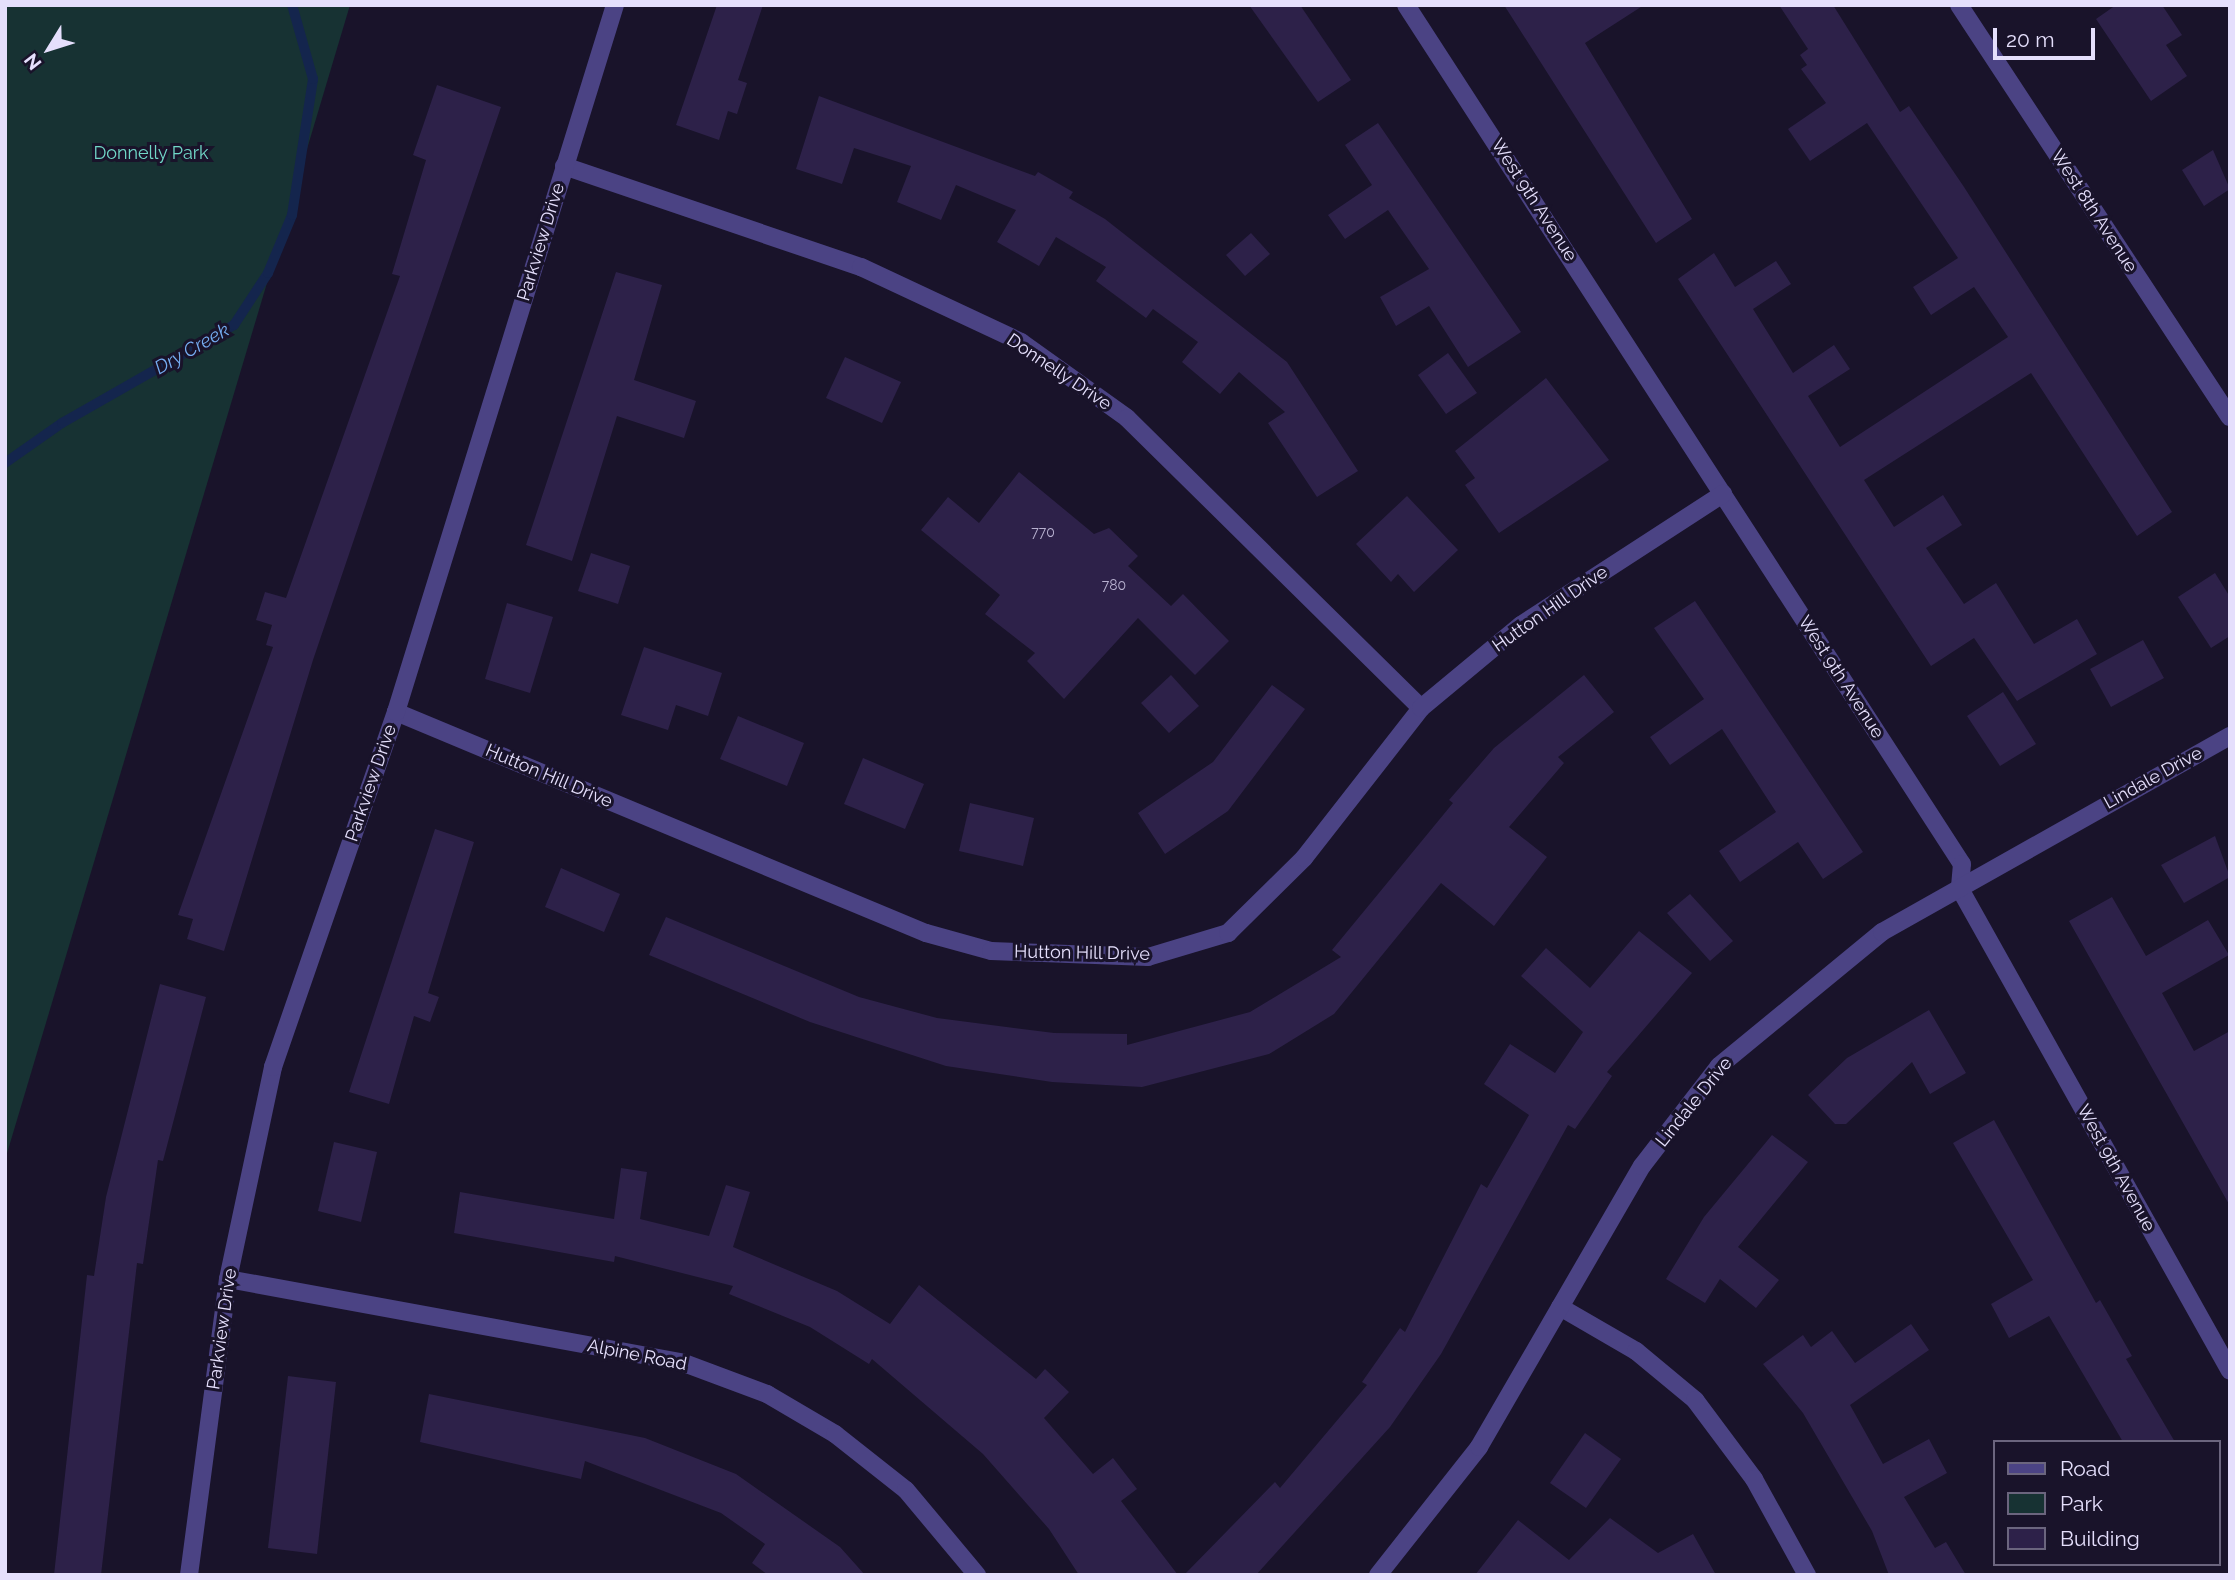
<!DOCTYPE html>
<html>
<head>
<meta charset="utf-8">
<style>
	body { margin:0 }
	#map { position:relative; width:2235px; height:1580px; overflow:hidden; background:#19132a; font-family:Raleway,sans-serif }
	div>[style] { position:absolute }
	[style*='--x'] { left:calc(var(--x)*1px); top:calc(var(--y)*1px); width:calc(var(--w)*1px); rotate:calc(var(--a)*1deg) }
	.green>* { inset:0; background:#173233 }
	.stream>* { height:10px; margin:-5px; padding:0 5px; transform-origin:5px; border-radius:5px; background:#14254d }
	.building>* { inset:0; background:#2d2149 }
	.street>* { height:18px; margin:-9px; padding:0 9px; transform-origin:9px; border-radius:9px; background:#4b4384 }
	span { translate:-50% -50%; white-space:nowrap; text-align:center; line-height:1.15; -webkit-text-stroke:6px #19132a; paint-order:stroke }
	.number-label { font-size:14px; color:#b7b0cf }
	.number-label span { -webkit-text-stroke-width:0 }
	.park-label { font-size:18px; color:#70d7c7 }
	.street-label { font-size:18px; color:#e5dffc }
	.water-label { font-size:19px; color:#76aef3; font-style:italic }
	.frame { position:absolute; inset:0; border:7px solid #e5dffc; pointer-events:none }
	.legend { position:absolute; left:1993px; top:1440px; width:228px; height:126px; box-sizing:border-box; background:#19132a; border:2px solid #6b657e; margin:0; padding:9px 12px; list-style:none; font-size:21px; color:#e5dffc }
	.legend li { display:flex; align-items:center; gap:14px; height:35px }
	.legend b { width:35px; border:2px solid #6b657e }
	.north { position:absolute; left:14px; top:14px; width:70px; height:70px; -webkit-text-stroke:5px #19132a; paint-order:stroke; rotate:232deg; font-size:19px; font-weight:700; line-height:28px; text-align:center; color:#e5dffc }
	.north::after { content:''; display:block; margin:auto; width:24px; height:32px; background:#e5dffc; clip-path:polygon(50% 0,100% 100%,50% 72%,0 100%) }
	.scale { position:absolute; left:1993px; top:28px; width:102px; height:32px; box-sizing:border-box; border:4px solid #e5dffc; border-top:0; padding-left:9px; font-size:21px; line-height:24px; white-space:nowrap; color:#e5dffc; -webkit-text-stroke:5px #19132a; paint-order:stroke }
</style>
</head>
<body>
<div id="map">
	<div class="green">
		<i style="clip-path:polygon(5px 5px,350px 5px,5px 1160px)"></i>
	</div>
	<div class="stream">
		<i style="--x:5;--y:463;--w:70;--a:-35.1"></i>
		<i style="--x:62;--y:423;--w:198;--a:-29.7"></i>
		<i style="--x:234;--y:325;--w:62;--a:-56.8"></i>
		<i style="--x:268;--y:273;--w:63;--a:-67.5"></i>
		<i style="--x:292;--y:215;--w:138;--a:-81.2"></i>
		<i style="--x:313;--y:79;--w:77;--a:-105.8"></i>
	</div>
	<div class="building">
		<i style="clip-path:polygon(717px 5px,763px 5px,738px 80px,747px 83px,737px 114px,728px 111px,719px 140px,676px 125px)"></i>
		<i style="clip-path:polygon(1249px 5px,1300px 5px,1351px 80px,1318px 102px)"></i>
		<i style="clip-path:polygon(1504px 5px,1644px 5px,1585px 43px,1692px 219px,1656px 243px)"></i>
		<i style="clip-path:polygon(1779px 5px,1833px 5px,1900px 112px,1909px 106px,1964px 187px,2172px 512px,2137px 536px,2031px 373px,1864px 480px,1894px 527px,1943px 495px,1962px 525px,1926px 548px,1964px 604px,1996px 583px,2034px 644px,2077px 619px,2097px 654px,2017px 701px,1974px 638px,1931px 666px,1678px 279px,1714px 253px,1735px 287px,1776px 261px,1791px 284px,1753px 309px,1793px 373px,1834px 345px,1850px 369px,1808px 396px,1840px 447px,2008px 337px,1974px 287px,1931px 315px,1913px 287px,1958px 258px,1867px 123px,1810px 161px,1788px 129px,1826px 103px,1801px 69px,1807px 65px,1800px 55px,1808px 49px)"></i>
		<i style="clip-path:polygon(2116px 5px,2162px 5px,2182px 35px,2166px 45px,2187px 76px,2151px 101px,2096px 19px)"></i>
		<i style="clip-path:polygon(437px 85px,501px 107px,313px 660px,224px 951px,187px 939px,193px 919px,178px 915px,273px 647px,266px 645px,272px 625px,256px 620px,265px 592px,286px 598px,400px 276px,392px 274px,426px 160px,413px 155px)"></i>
		<i style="clip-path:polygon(819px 96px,1035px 176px,1038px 172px,1073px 192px,1069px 198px,1105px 219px,1287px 362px,1358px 471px,1317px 497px,1268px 423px,1285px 412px,1239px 372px,1220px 394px,1182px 362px,1198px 342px,1153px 309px,1146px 318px,1096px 281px,1106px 267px,1056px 237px,1039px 266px,997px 242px,1016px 210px,956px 185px,941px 220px,897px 202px,911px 166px,854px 148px,842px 184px,796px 169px)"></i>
		<i style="clip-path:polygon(1378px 123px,1521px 332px,1468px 367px,1429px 306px,1396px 326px,1380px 297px,1429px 269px,1388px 210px,1345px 239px,1328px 215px,1372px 185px,1345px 145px)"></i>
		<i style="clip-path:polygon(2213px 150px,2230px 189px,2204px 206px,2182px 170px)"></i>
		<i style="clip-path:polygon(1251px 233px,1270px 254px,1245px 276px,1226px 255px)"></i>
		<i style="clip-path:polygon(616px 272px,662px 285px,634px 380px,696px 401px,684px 438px,617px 416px,572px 561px,526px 545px)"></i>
		<i style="clip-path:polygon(1448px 353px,1477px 393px,1446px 414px,1418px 375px)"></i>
		<i style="clip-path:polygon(845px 357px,901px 382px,882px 423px,826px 398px)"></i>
		<i style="clip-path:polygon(1546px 378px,1609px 460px,1499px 533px,1465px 485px,1475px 478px,1455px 451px)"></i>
		<i style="clip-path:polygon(1019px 472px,1094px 534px,1109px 528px,1138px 556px,1128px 566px,1171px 606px,1183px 594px,1229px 641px,1195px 675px,1138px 618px,1064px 699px,1027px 661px,1035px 653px,985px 614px,1000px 595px,921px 530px,948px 497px,979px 523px)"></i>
		<i style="clip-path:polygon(1407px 496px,1458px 550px,1414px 592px,1398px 574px,1391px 582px,1356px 544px)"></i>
		<i style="clip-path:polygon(591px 553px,630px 566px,618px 604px,578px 591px)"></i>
		<i style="clip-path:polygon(2215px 573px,2230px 597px,2230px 636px,2211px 648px,2178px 597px)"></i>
		<i style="clip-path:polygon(1695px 601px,1863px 852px,1823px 879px,1798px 842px,1740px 882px,1719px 851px,1776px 812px,1722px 729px,1670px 765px,1650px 737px,1704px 699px,1654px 628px)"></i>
		<i style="clip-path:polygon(507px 603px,553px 617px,530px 693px,485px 679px)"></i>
		<i style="clip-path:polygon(2143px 640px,2164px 678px,2111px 707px,2090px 669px)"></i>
		<i style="clip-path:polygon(644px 647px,722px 673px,708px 716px,676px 705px,668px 730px,621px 715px)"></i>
		<i style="clip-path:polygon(1171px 675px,1199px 706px,1169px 733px,1141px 703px)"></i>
		<i style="clip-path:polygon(1584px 675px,1614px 712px,1558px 757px,1564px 763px,1509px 827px,1547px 857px,1494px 926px,1441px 883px,1334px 1014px,1269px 1054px,1142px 1087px,1052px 1082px,946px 1066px,810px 1022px,649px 955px,666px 917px,859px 997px,937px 1018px,1054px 1033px,1127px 1034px,1127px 1045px,1250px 1012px,1341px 957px,1332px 950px,1453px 803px,1449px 800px,1494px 748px)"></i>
		<i style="clip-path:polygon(1272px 685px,1305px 709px,1228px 811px,1165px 854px,1138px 813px,1213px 762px)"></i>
		<i style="clip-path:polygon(2003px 692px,2036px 744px,2000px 766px,1967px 716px)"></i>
		<i style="clip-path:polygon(738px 716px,804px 743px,787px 786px,720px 759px)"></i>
		<i style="clip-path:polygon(863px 758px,924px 784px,905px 829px,844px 804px)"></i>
		<i style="clip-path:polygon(970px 803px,1034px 818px,1023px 866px,959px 851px)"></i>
		<i style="clip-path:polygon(435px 829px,474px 842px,428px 993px,439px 997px,430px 1022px,414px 1016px,389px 1104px,349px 1092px)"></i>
		<i style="clip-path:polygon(2215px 836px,2230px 877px,2184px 903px,2161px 865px)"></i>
		<i style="clip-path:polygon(561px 868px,620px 894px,604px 932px,545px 907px)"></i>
		<i style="clip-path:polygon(1690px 894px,1733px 941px,1710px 961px,1667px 913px)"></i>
		<i style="clip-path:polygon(2112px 897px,2146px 956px,2208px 920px,2229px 955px,2162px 993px,2194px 1051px,2230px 1031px,2230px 1206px,2069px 921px)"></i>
		<i style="clip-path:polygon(1639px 931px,1692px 973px,1607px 1072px,1612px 1076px,1575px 1129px,1568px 1125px,1441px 1354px,1390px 1427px,1256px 1575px,1184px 1575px,1275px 1482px,1280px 1488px,1367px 1385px,1362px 1382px,1400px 1328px,1405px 1332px,1481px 1184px,1487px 1188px,1529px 1115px,1484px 1084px,1510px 1044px,1555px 1073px,1583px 1032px,1521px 976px,1546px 948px,1590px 988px)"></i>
		<i style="clip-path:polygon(160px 984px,206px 997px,163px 1161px,158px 1160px,143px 1264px,137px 1263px,101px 1575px,54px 1575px,87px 1275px,94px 1276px,106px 1197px)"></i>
		<i style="clip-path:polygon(1929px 1010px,1966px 1073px,1930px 1094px,1912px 1062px,1846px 1124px,1835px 1124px,1808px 1095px,1847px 1058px)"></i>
		<i style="clip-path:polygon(1994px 1120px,2096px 1303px,2100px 1300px,2132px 1356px,2126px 1359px,2175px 1442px,2123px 1442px,2049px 1316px,2009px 1338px,1991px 1304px,2033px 1280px,1953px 1143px)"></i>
		<i style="clip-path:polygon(1772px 1135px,1808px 1162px,1738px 1247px,1779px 1280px,1756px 1308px,1720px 1279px,1705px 1303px,1666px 1279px,1704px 1217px)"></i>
		<i style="clip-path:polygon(334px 1142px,377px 1152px,361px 1222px,318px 1211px)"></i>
		<i style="clip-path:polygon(621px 1168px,647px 1172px,640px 1219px,709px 1236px,726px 1185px,750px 1192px,733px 1247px,837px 1291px,890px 1324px,919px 1285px,1036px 1379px,1045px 1369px,1069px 1392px,1044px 1418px,1093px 1474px,1113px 1458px,1137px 1489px,1121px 1501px,1178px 1575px,1079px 1575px,1049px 1529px,983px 1454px,872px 1359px,869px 1364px,810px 1327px,729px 1294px,733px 1286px,615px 1256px,614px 1262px,454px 1233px,460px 1192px,614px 1219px)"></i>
		<i style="clip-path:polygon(1911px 1324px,1929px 1350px,1850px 1405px,1883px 1464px,1929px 1439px,1947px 1473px,1904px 1497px,1935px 1548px,1946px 1542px,1966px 1575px,1889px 1575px,1872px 1531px,1803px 1413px,1763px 1364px,1803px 1335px,1811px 1347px,1832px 1331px,1855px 1363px)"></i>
		<i style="clip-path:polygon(288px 1376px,336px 1382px,317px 1554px,268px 1548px)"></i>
		<i style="clip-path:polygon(429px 1394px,645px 1438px,736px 1474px,840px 1547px,865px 1575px,768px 1575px,752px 1563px,765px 1544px,721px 1513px,585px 1461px,581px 1479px,420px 1442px)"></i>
		<i style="clip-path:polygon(1585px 1433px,1621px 1459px,1586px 1508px,1550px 1483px)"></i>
		<i style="clip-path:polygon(1610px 1518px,1658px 1553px,1693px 1534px,1716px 1575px,1475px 1575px,1518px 1520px,1569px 1560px)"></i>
	</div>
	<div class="street">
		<i style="--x:1406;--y:5;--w:1023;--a:57.09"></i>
		<i style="--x:1962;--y:864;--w:25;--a:95"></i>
		<i style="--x:1960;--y:889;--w:552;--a:60.74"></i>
		<i style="--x:1959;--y:5;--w:493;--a:56.7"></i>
		<i style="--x:564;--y:166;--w:314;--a:18.8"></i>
		<i style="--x:861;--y:267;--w:177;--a:25.1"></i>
		<i style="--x:1021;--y:342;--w:130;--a:35.6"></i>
		<i style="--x:1127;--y:418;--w:413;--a:44.6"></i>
		<i style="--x:396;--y:712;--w:574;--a:22.64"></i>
		<i style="--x:926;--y:933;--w:67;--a:15.5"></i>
		<i style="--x:991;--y:951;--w:157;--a:2.2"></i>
		<i style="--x:1148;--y:957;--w:84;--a:-16.7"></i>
		<i style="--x:1228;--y:933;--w:107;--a:-44.6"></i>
		<i style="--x:1304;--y:858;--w:190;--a:-52"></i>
		<i style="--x:1421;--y:708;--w:130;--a:-39.7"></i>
		<i style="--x:1521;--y:625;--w:241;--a:-33"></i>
		<i style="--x:228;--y:1279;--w:464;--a:10.4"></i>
		<i style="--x:684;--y:1363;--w:89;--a:20.5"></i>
		<i style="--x:767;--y:1394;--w:79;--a:30.5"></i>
		<i style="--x:835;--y:1434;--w:90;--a:38.3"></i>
		<i style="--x:906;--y:1490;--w:111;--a:50.1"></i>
		<i style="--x:1560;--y:1307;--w:88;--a:30.1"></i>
		<i style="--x:1636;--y:1351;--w:77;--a:39.7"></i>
		<i style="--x:1695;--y:1400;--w:99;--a:53.2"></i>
		<i style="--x:1754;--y:1479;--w:110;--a:61.1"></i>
		<i style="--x:189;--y:1575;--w:299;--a:-82.5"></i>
		<i style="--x:228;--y:1279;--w:217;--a:-78"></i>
		<i style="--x:273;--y:1067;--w:376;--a:-70.9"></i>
		<i style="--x:396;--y:712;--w:740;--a:-72.79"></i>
		<i style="--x:1378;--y:1575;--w:163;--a:-51.7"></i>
		<i style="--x:1479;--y:1447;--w:325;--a:-59.9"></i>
		<i style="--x:1642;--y:1166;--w:126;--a:-52.4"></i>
		<i style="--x:1719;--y:1066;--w:211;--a:-39.4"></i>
		<i style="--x:1882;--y:932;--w:399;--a:-29.4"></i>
	</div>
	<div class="number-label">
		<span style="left:1043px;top:532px">770</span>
		<span style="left:1114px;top:585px">780</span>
	</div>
	<div class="park-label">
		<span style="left:151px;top:153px">Donnelly Park</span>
	</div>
	<div class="street-label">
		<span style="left:1534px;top:200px;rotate:57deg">West 9th Avenue</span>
		<span style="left:2094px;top:211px;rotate:57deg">West 8th Avenue</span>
		<span style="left:541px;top:242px;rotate:-73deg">Parkview Drive</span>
		<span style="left:1059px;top:372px;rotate:34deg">Donnelly Drive</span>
		<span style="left:1550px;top:609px;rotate:-35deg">Hutton Hill Drive</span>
		<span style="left:1841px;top:677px;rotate:57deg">West 9th Avenue</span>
		<span style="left:549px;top:776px;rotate:23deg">Hutton Hill Drive</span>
		<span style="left:2153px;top:778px;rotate:-29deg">Lindale Drive</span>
		<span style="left:371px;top:783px;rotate:-71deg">Parkview Drive</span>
		<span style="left:1082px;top:953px;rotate:1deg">Hutton Hill Drive</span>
		<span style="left:1694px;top:1102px;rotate:-51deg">Lindale Drive</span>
		<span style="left:2116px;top:1168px;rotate:61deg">West 9th Avenue</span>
		<span style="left:222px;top:1329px;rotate:-82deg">Parkview Drive</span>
		<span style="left:637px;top:1355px;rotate:11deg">Alpine Road</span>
	</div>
	<div class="water-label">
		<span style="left:192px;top:349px;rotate:-30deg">Dry Creek</span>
	</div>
	<div class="frame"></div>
	<ul class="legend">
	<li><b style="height:9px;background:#4b4384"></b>Road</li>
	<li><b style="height:19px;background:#173233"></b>Park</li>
	<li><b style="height:19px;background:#2d2149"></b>Building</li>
	</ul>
	<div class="north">N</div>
	<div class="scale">20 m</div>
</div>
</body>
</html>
